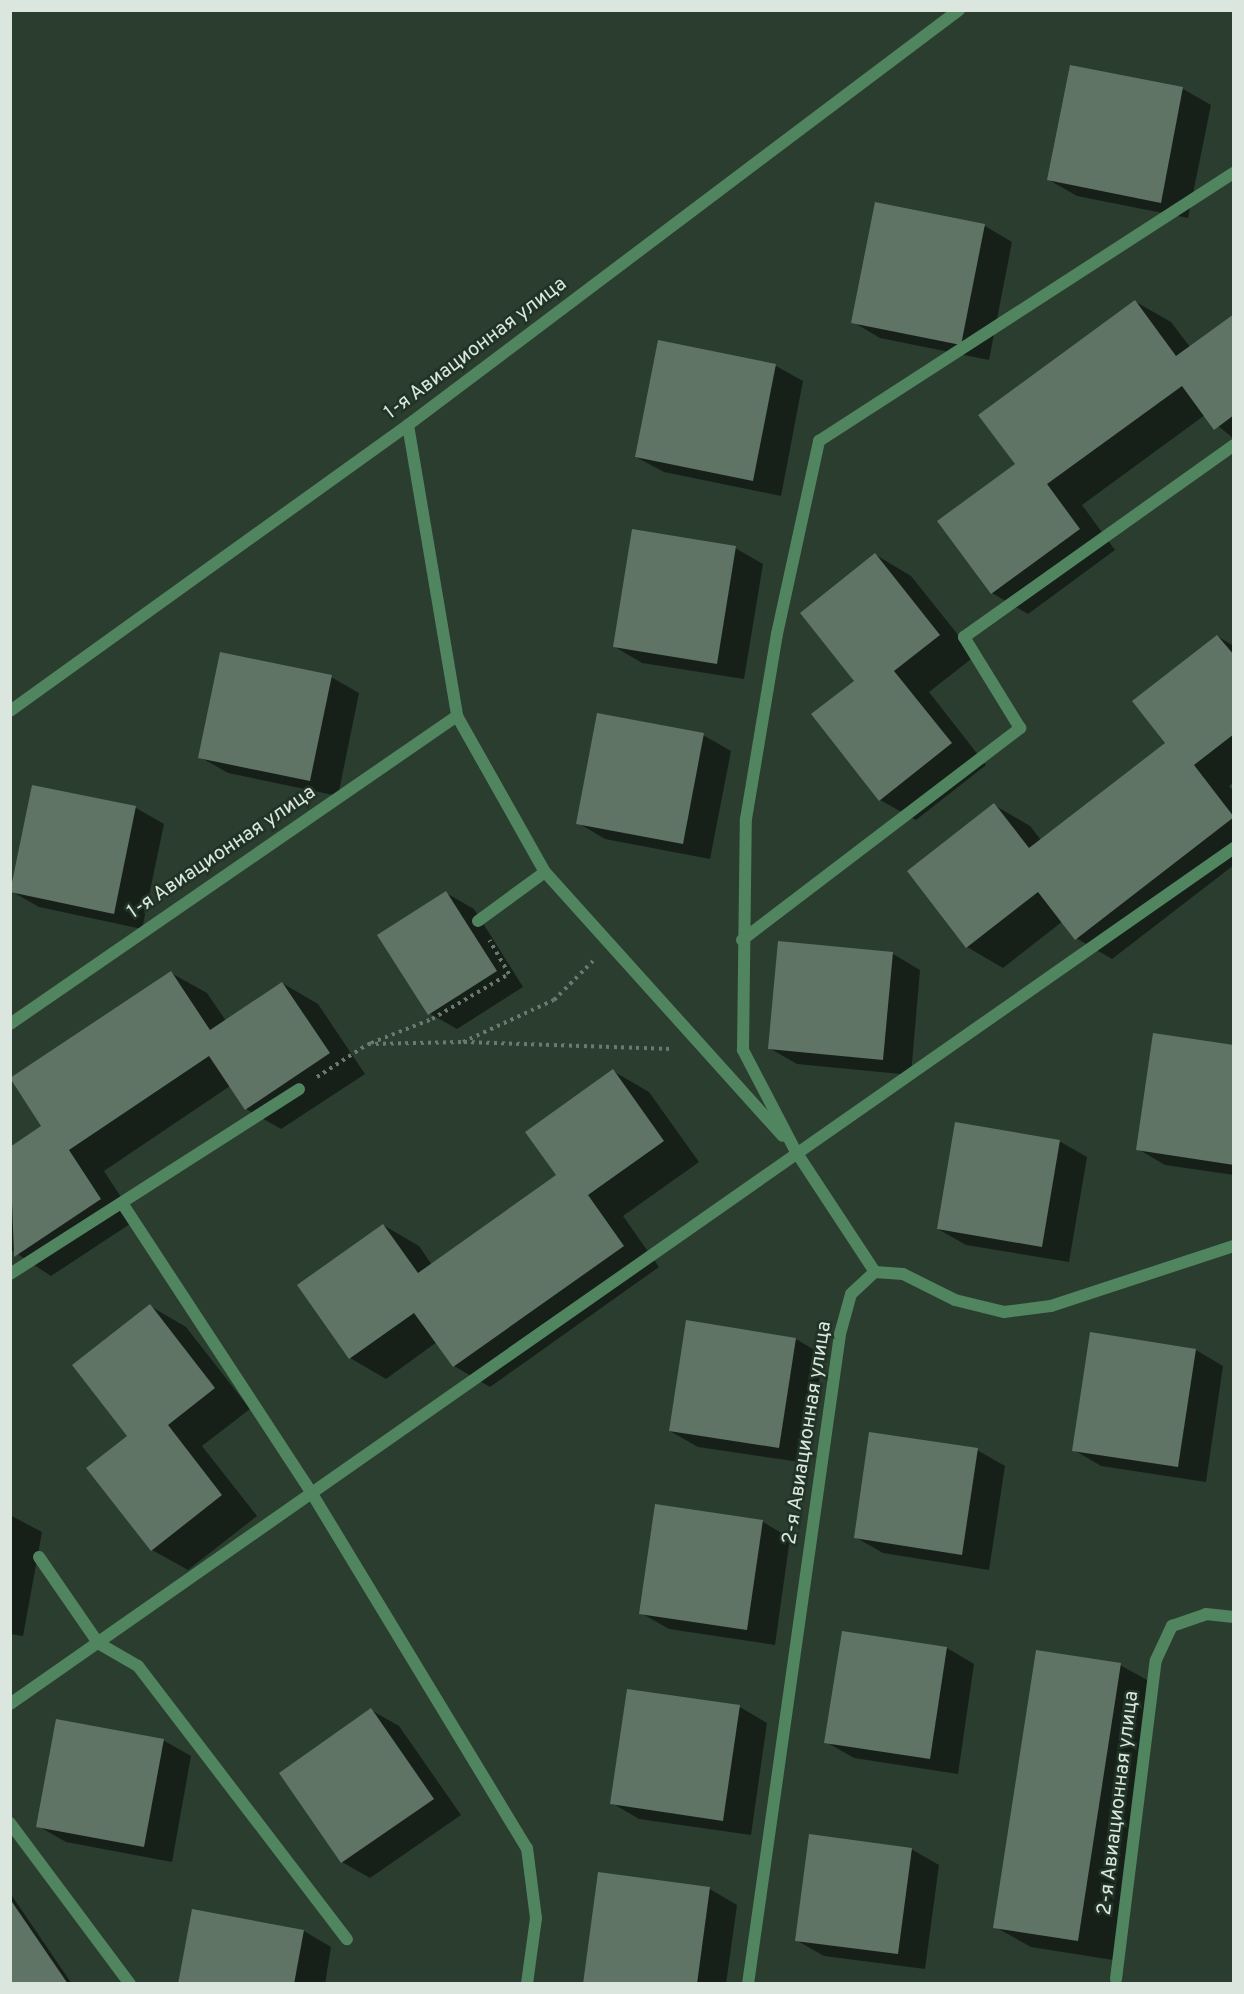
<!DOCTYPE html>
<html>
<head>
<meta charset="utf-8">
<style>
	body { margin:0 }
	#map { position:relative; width:1244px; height:1994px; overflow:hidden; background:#2a3d2f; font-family:Overpass,sans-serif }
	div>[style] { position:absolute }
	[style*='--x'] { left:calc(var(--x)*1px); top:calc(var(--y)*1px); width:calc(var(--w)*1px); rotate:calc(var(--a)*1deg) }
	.shadow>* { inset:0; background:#0007 }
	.building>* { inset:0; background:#5f7464 }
	.path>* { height:4px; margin-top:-2px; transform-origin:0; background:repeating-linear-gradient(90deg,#697a6e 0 3px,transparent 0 7.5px) }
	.service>* { height:12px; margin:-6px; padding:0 6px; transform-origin:6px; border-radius:6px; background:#50855f }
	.minor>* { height:12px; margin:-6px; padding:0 6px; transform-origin:6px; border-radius:6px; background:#50855f }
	span { translate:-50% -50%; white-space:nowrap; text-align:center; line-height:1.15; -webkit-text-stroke:5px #203325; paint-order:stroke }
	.street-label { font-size:20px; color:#dbe7de }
	.frame { position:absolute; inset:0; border:12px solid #dbe7de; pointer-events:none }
</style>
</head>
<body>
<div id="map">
	<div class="shadow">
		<i style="clip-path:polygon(1071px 67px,1183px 89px,1211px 105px,1188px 218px,1077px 196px,1049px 180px)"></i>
		<i style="clip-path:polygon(985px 226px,1012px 242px,989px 360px,880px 338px,853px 322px)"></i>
		<i style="clip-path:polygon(1136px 302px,1171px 322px,1190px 347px,1234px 316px,1234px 439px,1205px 415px,1082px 505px,1115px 550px,1028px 614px,992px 593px,939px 521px,1017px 464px)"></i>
		<i style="clip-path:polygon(776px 366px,803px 381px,781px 496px,664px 472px,636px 457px)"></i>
		<i style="clip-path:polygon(735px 548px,763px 564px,744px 679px,642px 663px,615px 647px)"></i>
		<i style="clip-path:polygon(876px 555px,911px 576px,975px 656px,929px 692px,986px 765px,916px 820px,880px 800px,856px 681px)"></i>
		<i style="clip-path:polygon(1217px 636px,1234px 646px,1234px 782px,1229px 786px,1234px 792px,1234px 865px,1112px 959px,1076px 938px,1063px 921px,1003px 968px,967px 947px,994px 805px,1030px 826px,1041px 840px,1167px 743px)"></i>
		<i style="clip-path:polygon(331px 677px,359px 693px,338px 796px,228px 773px,200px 757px)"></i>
		<i style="clip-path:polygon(703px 735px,731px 751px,710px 859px,605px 839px,578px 823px)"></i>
		<i style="clip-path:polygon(33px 787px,136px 808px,164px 824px,142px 929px,39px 907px,11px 891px)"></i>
		<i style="clip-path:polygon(446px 893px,474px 909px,523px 987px,457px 1029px,429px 1013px)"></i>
		<i style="clip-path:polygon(893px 954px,920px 970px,911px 1075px,797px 1064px,769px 1048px)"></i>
		<i style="clip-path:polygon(171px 973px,207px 993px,226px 1021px,282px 983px,318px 1004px,365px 1074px,281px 1129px,246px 1109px,230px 1086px,104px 1171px,136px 1220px,51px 1276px,10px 1249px,10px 1148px,44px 1126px)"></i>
		<i style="clip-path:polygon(1234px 1047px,1234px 1175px,1165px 1165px,1138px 1149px)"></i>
		<i style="clip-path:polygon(613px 1071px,649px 1092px,699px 1162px,623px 1216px,659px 1267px,490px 1387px,454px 1366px,437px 1342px,386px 1379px,350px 1358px,383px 1225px,419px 1246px,432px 1265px,558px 1175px)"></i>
		<i style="clip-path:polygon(1059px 1141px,1087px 1157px,1069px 1262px,966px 1245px,938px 1229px)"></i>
		<i style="clip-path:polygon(150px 1306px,186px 1327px,250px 1409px,202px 1446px,257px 1516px,188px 1570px,152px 1550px,129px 1436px)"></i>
		<i style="clip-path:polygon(796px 1339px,823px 1355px,807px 1463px,698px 1447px,670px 1431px)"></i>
		<i style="clip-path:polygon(1196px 1350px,1223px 1366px,1206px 1482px,1101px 1466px,1074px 1450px)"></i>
		<i style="clip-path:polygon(977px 1450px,1005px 1466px,989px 1570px,883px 1553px,855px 1537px)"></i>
		<i style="clip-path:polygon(657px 1506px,763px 1522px,790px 1538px,775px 1645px,669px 1629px,641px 1613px)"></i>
		<i style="clip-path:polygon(10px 1515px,42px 1532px,23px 1636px,10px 1634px)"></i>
		<i style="clip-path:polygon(947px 1648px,974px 1664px,958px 1774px,854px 1758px,826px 1742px)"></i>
		<i style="clip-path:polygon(1120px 1665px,1156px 1685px,1113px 1960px,1031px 1947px,995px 1927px)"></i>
		<i style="clip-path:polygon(740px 1707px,767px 1723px,751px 1835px,639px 1819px,612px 1803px)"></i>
		<i style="clip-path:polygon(371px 1710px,399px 1726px,461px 1815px,370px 1878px,342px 1862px)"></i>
		<i style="clip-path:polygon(163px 1740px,191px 1756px,172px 1862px,66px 1842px,38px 1826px)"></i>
		<i style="clip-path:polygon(911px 1849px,939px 1865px,925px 1969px,824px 1956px,796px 1940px)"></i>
		<i style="clip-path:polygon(710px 1889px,737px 1905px,726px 1984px,585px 1984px)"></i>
		<i style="clip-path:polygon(10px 1893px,72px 1984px,10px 1984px)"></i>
		<i style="clip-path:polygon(304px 1931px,331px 1947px,325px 1984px,179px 1984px)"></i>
	</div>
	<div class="building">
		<i style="clip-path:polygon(1070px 65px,1183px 87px,1161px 203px,1047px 180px)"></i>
		<i style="clip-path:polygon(875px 202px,985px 224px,961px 345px,851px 323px)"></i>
		<i style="clip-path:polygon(1135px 300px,1176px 356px,1234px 314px,1234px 415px,1214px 430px,1182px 386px,1047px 484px,1080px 529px,991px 594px,937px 521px,1015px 464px,978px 415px)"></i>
		<i style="clip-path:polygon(658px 340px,776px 364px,753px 481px,635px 457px)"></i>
		<i style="clip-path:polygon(632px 529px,736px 546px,717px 664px,613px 647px)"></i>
		<i style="clip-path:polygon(875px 553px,940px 635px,894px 671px,952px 743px,879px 801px,811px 714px,854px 681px,800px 613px)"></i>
		<i style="clip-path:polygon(1217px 635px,1234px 655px,1234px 734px,1194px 765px,1234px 817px,1075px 940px,1038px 892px,966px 948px,907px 871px,994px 803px,1029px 848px,1165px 743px,1132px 701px)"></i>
		<i style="clip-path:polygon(220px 652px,332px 675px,310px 781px,198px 758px)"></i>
		<i style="clip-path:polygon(597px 713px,704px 733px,683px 844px,576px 824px)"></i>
		<i style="clip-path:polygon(32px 785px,136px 806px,114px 914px,10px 892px)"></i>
		<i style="clip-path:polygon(446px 891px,497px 971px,428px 1015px,377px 935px)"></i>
		<i style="clip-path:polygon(778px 941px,893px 952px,883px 1060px,768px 1049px)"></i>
		<i style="clip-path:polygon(171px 971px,210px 1030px,282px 982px,330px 1053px,245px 1110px,209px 1056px,69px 1150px,101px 1199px,14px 1257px,10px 1147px,41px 1126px,10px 1078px)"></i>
		<i style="clip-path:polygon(1153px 1033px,1234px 1045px,1234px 1165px,1136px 1150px)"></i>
		<i style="clip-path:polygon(613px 1069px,664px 1141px,588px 1195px,624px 1246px,453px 1367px,414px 1313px,349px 1359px,297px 1285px,383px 1224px,418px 1273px,556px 1175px,525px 1132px)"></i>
		<i style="clip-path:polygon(955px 1122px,1060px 1140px,1042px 1247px,937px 1229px)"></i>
		<i style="clip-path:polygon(150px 1304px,215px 1388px,168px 1425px,222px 1495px,151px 1551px,86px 1468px,127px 1436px,72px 1365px)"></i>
		<i style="clip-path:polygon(686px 1320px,796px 1338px,779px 1448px,669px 1431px)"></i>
		<i style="clip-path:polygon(1090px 1332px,1196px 1349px,1178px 1467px,1072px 1451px)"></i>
		<i style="clip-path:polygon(869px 1432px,978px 1448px,962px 1555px,854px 1538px)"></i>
		<i style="clip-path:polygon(655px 1504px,763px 1520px,747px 1630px,639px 1614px)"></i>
		<i style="clip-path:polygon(842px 1631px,947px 1647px,930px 1759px,824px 1743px)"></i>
		<i style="clip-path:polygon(1036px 1650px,1121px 1663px,1078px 1941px,993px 1928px)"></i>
		<i style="clip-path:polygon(627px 1689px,740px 1705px,723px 1821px,610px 1804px)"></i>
		<i style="clip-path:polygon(371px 1708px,434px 1799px,341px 1863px,279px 1773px)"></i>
		<i style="clip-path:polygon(56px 1719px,164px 1739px,144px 1847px,36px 1827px)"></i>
		<i style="clip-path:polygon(809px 1834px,912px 1848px,898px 1954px,795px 1941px)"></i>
		<i style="clip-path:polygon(598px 1872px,710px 1887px,697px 1984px,583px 1984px)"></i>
		<i style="clip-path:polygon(10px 1899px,68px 1984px,10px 1984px)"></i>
		<i style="clip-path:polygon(192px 1909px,304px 1930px,294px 1984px,178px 1984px)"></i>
	</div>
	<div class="path">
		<i style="--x:464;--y:1042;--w:208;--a:1.9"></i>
		<i style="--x:371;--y:1043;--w:66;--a:-21.5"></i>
		<i style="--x:432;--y:1019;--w:89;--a:-30.3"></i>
		<i style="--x:509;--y:974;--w:39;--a:-120"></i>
		<i style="--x:317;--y:1077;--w:61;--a:-32.9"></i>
		<i style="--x:368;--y:1044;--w:95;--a:-1.2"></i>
		<i style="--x:463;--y:1042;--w:100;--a:-24.8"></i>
		<i style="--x:554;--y:1000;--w:55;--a:-45"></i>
	</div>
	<div class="service">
		<i style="--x:408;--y:425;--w:295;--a:80.4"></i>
		<i style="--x:457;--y:716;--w:179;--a:60.6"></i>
		<i style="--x:545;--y:872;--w:355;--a:48"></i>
		<i style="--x:478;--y:921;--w:83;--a:-36.2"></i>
		<i style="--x:742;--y:940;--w:350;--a:-37.3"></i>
		<i style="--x:1020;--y:728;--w:107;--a:-121.6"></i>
		<i style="--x:964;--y:637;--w:331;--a:-35.4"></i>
		<i style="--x:122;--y:1203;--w:345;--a:56.8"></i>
		<i style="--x:311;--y:1492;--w:416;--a:58.8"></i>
		<i style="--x:527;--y:1848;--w:71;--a:82.7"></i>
		<i style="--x:536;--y:1918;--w:67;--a:97.8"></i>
		<i style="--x:875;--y:1272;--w:146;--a:-123.3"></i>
		<i style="--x:795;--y:1150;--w:113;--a:-117.5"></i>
		<i style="--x:743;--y:1050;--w:231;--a:-89.3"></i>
		<i style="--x:746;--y:819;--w:188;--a:-80.5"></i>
		<i style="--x:777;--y:634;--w:198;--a:-77.7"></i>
		<i style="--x:819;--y:441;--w:494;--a:-32.9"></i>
		<i style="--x:39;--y:1557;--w:104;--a:55.5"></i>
		<i style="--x:98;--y:1643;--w:46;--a:29.9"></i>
		<i style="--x:138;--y:1666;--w:344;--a:52.6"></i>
		<i style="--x:10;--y:1704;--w:1494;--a:-34.97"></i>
	</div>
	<div class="minor">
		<i style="--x:10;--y:711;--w:490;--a:-35.7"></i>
		<i style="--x:408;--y:425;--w:690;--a:-36.99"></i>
		<i style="--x:10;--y:1024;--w:543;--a:-34.57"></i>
		<i style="--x:10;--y:1274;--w:343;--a:-32.6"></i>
		<i style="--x:10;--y:1823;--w:201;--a:53.3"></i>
		<i style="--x:1116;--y:1979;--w:321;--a:-82.9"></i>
		<i style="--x:1156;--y:1660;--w:38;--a:-65"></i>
		<i style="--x:1172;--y:1626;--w:36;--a:-19"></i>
		<i style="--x:1206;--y:1614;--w:28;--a:6"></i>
		<i style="--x:748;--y:1984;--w:656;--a:-81.94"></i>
		<i style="--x:840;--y:1334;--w:41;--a:-74.6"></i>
		<i style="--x:851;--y:1294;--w:33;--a:-43"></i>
		<i style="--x:875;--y:1272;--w:28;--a:4"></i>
		<i style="--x:903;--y:1274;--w:58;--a:26.6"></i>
		<i style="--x:955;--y:1300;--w:50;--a:13.8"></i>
		<i style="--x:1004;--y:1312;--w:47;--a:-7.3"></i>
		<i style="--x:1051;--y:1306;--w:193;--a:-18.2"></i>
	</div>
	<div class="street-label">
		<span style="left:476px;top:349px;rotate:-37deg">1-я Авиационная улица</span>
		<span style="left:222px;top:853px;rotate:-34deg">1-я Авиационная улица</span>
		<span style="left:808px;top:1433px;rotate:-81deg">2-я Авиационная улица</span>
		<span style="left:1119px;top:1803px;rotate:-83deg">2-я Авиационная улица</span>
	</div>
	<div class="frame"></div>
</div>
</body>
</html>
